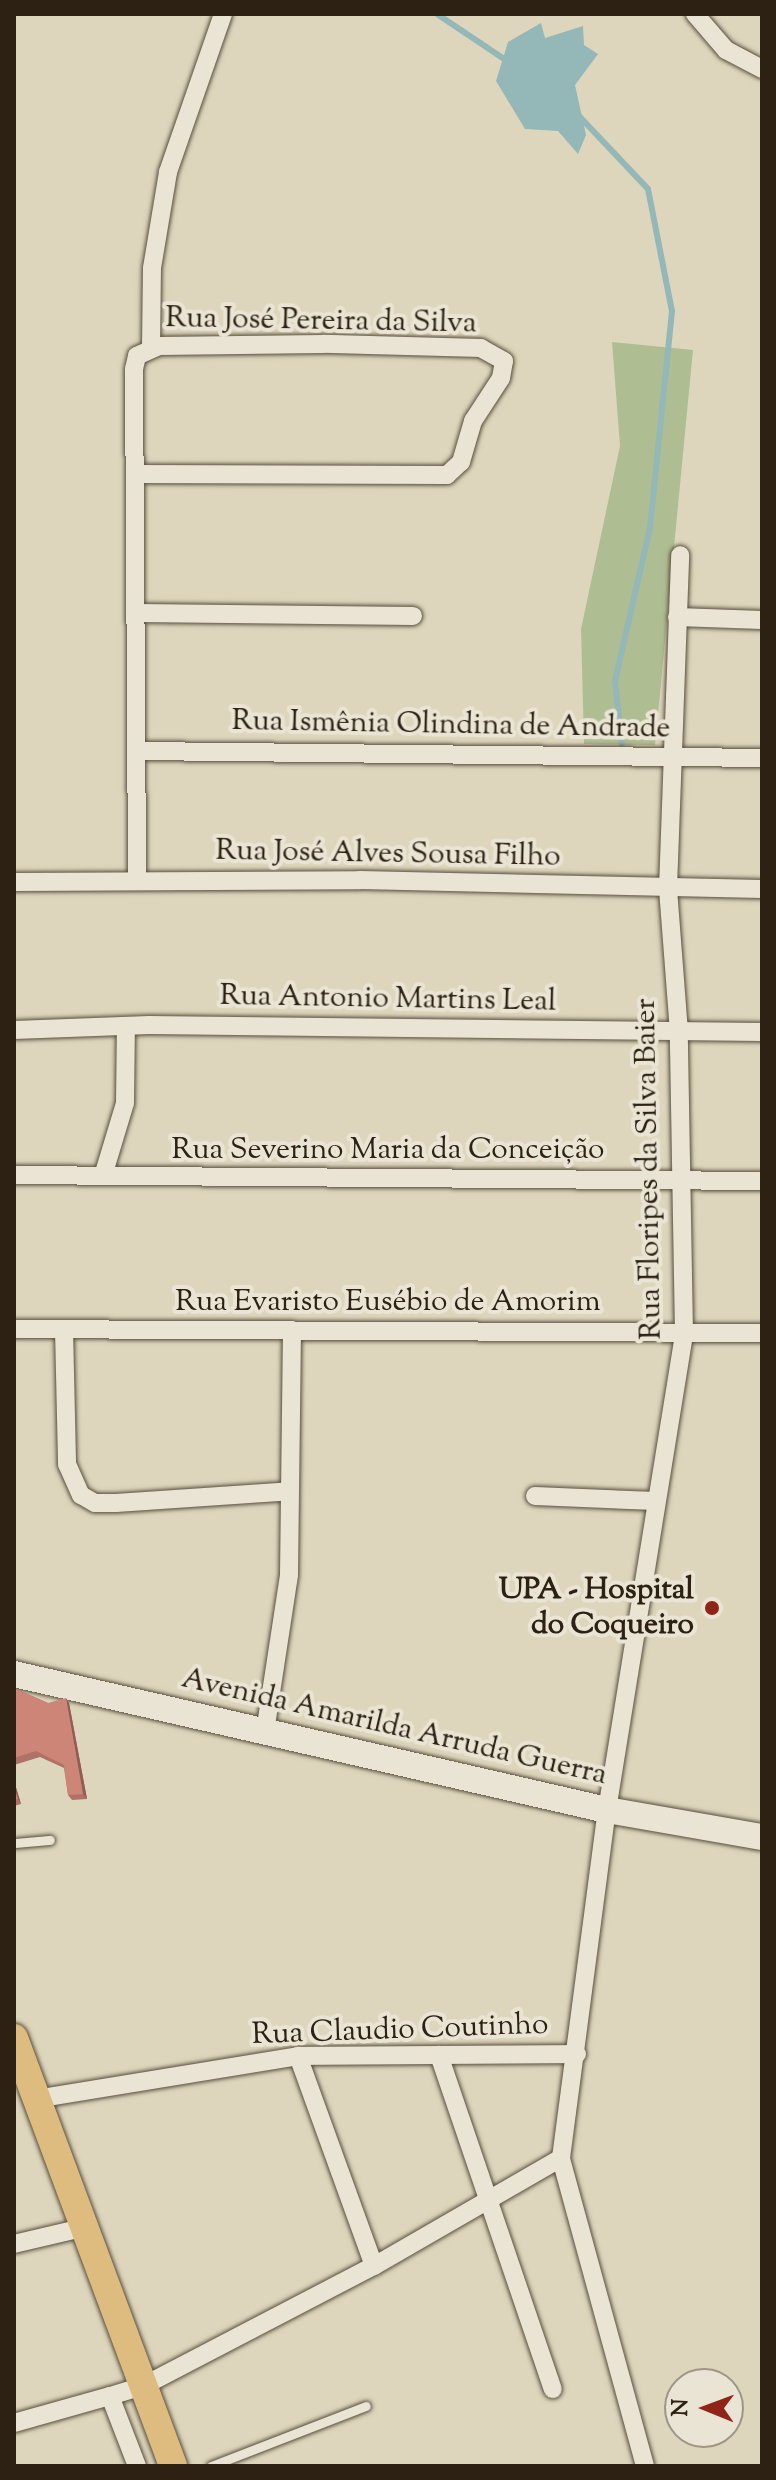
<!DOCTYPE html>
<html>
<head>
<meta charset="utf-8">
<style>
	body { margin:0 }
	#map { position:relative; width:776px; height:2480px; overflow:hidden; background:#ddd6bc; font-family:"Sorts Mill Goudy",serif }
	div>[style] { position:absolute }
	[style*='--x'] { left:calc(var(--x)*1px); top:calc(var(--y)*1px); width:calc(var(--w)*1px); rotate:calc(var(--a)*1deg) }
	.green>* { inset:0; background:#afbe92 }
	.water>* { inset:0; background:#94b7b8 }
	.stream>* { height:6px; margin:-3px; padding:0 3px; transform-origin:3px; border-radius:3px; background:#94b7b8 }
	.roads { filter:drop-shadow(0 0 2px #584e3d) drop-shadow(0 0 2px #584e3d) }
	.service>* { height:9px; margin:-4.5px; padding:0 4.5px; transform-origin:4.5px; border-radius:4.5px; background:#e9e4d3 }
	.minor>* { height:18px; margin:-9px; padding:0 9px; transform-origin:9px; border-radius:9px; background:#e9e4d3 }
	.secondary>* { height:26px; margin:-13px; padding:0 13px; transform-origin:13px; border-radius:13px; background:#e9e4d3 }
	.primary>* { height:28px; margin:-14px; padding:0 14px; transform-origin:14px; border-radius:14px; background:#debb7e }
	.wall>* { inset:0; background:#b07267 }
	.shaded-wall>* { inset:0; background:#905d54 }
	.building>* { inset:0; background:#cd8578 }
	.dots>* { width:22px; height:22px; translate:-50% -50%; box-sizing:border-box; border:4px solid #e9e4d3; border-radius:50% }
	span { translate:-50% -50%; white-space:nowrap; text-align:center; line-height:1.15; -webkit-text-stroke:8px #e9e4d3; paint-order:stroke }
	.street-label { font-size:30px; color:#2c2113 }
	.poi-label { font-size:30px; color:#2c2113; font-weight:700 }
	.right { translate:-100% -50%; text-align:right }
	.frame { position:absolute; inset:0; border:16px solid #2c2113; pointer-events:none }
	.north { position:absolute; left:664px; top:2368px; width:80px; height:80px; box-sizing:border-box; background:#e9e4d3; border:2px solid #9d9686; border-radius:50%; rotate:271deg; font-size:22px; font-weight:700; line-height:32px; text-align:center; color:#2c2113 }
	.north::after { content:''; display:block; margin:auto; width:28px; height:36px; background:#8f2418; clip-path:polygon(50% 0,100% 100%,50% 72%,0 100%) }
</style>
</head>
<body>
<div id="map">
	<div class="green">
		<i style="clip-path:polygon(612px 342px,693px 350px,655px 745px,584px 744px,581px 629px,620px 446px)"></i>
	</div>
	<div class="water">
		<i style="clip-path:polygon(541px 23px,545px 38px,583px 26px,584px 45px,598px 54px,575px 85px,586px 135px,578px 154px,558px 131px,525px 129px,496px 81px,508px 42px)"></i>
	</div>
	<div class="stream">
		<i style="--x:437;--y:14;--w:84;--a:33.9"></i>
		<i style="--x:579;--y:116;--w:100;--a:46.6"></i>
		<i style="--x:648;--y:189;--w:124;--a:78.9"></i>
		<i style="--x:672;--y:311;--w:218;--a:95.8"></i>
		<i style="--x:650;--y:528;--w:157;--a:102.9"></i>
		<i style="--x:615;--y:681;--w:63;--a:83.7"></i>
	</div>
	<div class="roads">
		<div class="service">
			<i style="--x:14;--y:1843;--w:36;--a:-5"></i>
			<i style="--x:211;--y:2466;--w:166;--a:-21.2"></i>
		</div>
		<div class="minor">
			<i style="--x:695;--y:14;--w:48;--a:49.3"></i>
			<i style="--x:726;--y:50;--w:41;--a:27.8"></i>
			<i style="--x:151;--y:348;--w:80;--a:-89.3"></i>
			<i style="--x:152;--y:268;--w:97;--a:-80.5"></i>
			<i style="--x:168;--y:172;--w:167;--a:-70.8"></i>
			<i style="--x:135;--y:474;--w:312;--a:0.2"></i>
			<i style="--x:447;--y:475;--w:19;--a:-43"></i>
			<i style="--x:461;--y:462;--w:43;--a:-73.7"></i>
			<i style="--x:473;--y:421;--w:51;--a:-56.9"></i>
			<i style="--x:501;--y:378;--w:17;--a:-80"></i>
			<i style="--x:504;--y:361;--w:26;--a:-151"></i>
			<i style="--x:481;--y:348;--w:158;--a:-178.5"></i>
			<i style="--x:323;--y:344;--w:164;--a:179.3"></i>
			<i style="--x:159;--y:346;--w:24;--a:156"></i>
			<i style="--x:137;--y:356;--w:13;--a:103"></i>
			<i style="--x:134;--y:369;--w:512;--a:89.66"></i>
			<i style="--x:137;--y:613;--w:276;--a:0.6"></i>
			<i style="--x:677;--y:617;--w:85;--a:2"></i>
			<i style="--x:139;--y:751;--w:623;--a:0.64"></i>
			<i style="--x:14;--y:882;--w:346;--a:-0.3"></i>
			<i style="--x:360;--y:880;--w:402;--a:1.3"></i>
			<i style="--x:14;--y:1030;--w:135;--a:-2.1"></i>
			<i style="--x:149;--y:1025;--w:613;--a:0.65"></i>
			<i style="--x:14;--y:1175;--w:748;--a:0.46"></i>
			<i style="--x:103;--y:1176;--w:76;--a:-73.2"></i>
			<i style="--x:125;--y:1103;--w:77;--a:-89.3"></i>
			<i style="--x:14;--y:1329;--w:748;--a:0.31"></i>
			<i style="--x:64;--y:1329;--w:135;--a:88.7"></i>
			<i style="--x:67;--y:1464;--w:34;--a:66"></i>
			<i style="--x:81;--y:1495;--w:16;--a:30"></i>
			<i style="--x:95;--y:1503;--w:21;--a:0"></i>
			<i style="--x:116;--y:1503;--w:174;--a:-3.9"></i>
			<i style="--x:535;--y:1496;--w:121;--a:2.4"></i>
			<i style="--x:265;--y:1732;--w:159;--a:-81.3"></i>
			<i style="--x:289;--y:1575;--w:245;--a:-89.3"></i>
			<i style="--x:439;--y:2055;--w:353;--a:71.2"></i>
			<i style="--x:298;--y:2056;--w:223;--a:70.1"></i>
			<i style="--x:36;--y:2099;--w:266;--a:-9.3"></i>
			<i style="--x:298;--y:2056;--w:279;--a:-0.4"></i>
			<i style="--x:14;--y:2244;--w:74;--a:-13.3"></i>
			<i style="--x:14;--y:2423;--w:100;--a:-15.7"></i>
			<i style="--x:137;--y:2466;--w:75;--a:-111.1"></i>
			<i style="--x:110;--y:2396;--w:34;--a:-17"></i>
			<i style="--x:143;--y:2386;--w:260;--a:-27.5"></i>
			<i style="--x:374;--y:2266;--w:216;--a:-30"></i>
			<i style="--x:645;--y:2466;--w:319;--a:-105.3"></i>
			<i style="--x:561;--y:2158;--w:351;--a:-82.5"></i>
			<i style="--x:607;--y:1810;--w:483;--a:-80.8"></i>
			<i style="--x:684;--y:1333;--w:301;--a:-91"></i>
			<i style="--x:679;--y:1032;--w:144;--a:-94.4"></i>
			<i style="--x:668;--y:888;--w:333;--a:-87.9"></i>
		</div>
		<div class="secondary">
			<i style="--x:14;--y:1674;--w:608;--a:12.92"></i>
			<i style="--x:607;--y:1810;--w:157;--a:9.9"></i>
		</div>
		<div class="primary">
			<i style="--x:14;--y:2038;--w:457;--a:69.6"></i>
		</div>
	</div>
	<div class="wall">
		<i style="clip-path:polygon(14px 1688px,48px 1703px,69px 1703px,87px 1799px,72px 1800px,68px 1795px,64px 1768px,40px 1757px,14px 1765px)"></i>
		<i style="clip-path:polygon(14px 1781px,21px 1804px,14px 1806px)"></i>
	</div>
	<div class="shaded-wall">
		<i style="clip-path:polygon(66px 1698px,69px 1703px,87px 1799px,83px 1794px)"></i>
		<i style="clip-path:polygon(14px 1781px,21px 1804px,18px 1799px,14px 1788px)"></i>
	</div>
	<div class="building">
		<i style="clip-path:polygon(14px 1688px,48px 1703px,66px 1698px,83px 1794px,68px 1795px,64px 1765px,36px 1751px,14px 1758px)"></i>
		<i style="clip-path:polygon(14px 1788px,18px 1799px,14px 1800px)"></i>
	</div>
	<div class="dots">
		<i style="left:712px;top:1608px;background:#8f2418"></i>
	</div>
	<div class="street-label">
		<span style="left:321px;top:322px;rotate:1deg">Rua José Pereira da Silva</span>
		<span style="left:451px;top:726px;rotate:1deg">Rua Ismênia Olindina de Andrade</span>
		<span style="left:388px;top:855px;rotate:1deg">Rua José Alves Sousa Filho</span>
		<span style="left:388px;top:1000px;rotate:1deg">Rua Antonio Martins Leal</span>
		<span style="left:388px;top:1151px">Rua Severino Maria da Conceição</span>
		<span style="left:650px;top:1169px;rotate:-91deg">Rua Floripes da Silva Baier</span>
		<span style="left:388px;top:1303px">Rua Evaristo Eusébio de Amorim</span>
		<span style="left:394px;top:1728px;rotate:13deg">Avenida Amarilda Arruda Guerra</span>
		<span style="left:400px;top:2031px;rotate:-2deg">Rua Claudio Coutinho</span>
	</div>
	<div class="poi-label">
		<span class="right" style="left:694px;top:1608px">UPA - Hospital<br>do Coqueiro</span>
	</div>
	<div class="frame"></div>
	<div class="north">N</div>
</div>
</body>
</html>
